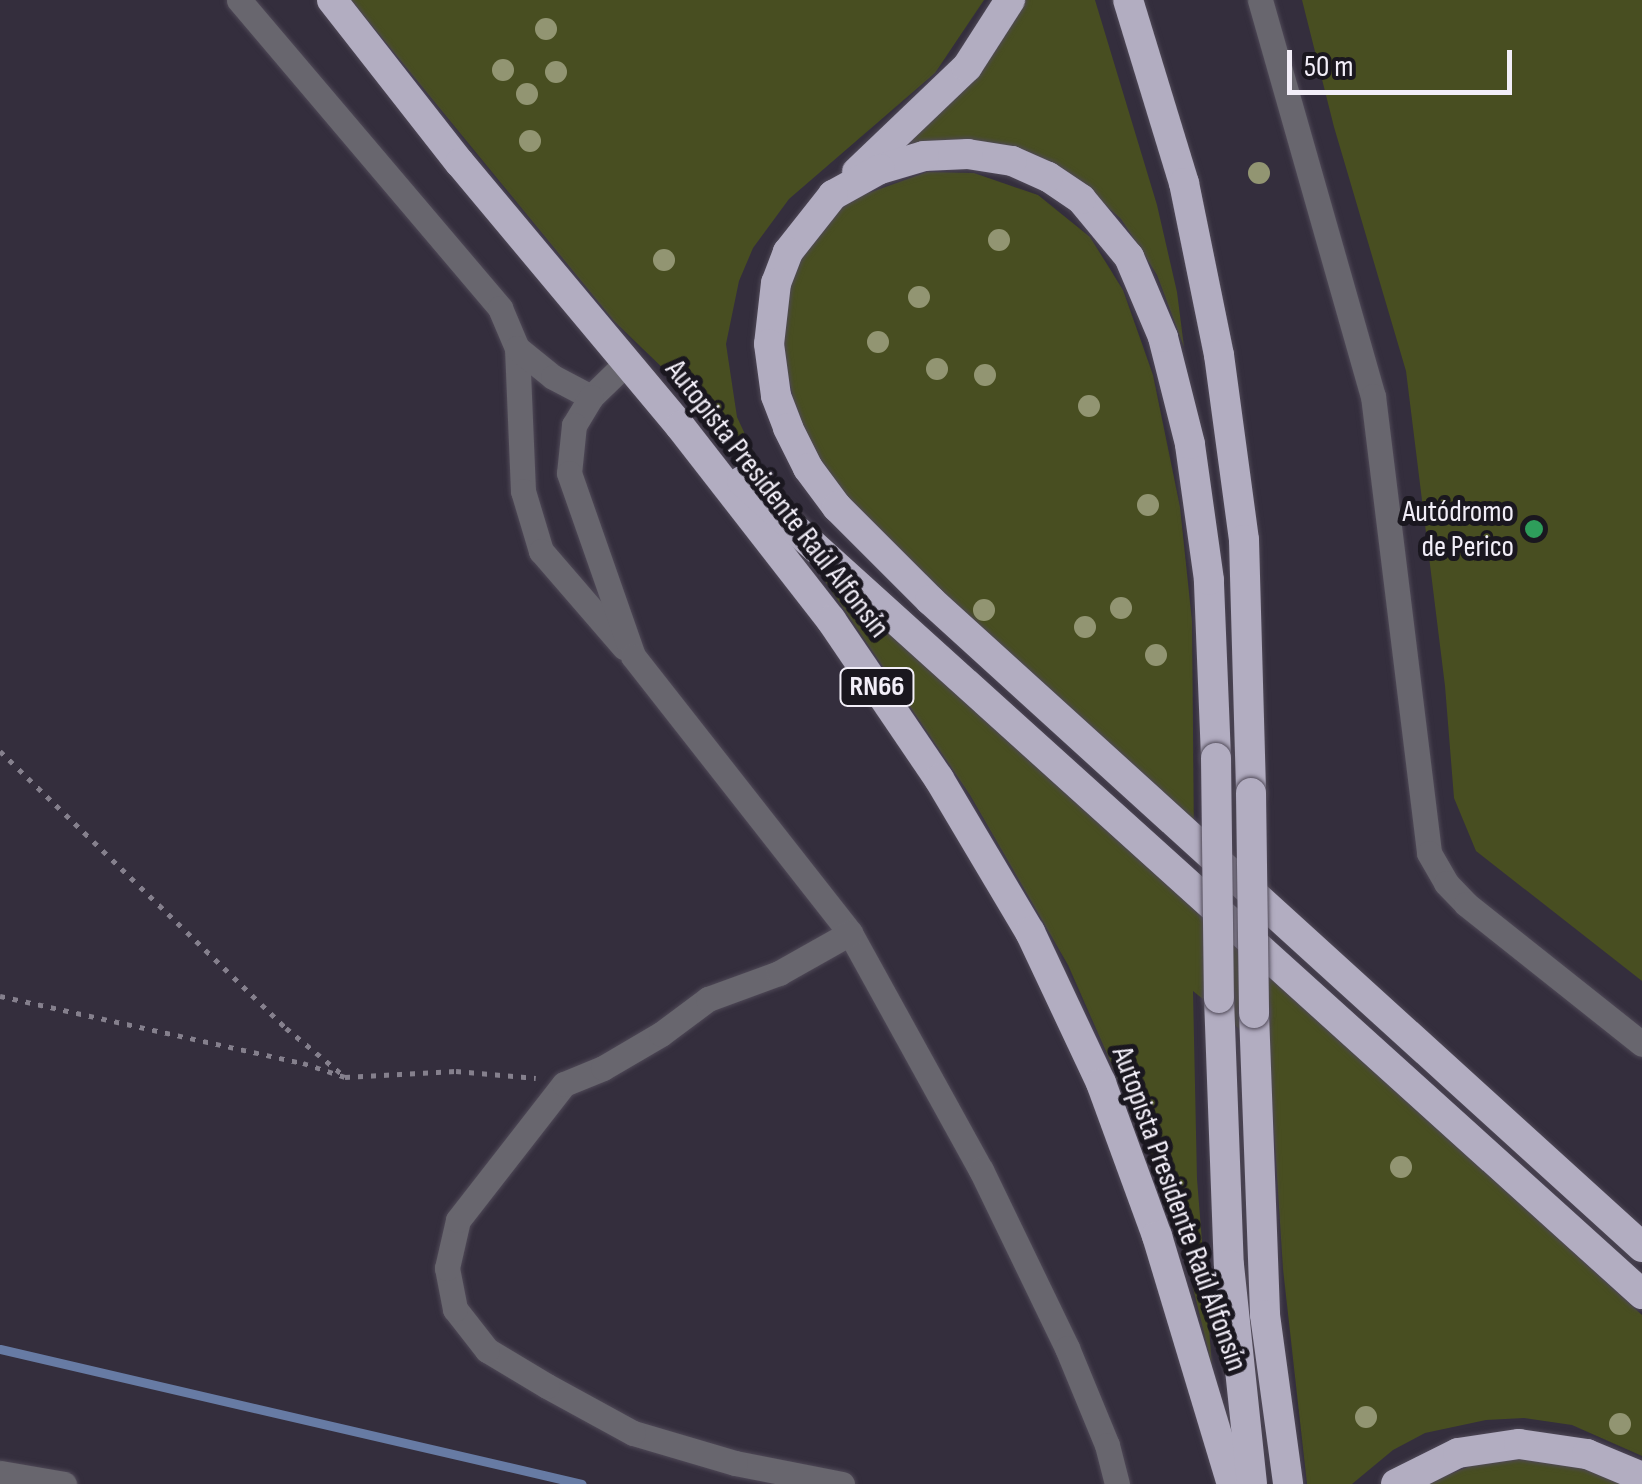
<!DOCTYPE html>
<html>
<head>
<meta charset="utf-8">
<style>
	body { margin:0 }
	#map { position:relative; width:1642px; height:1484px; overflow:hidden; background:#342e3d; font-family:"Sofia Sans Condensed",sans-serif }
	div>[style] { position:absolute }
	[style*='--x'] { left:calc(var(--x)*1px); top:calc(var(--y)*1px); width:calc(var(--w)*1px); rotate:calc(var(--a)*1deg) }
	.green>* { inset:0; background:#484e21 }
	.stream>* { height:9px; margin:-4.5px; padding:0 4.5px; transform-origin:4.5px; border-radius:4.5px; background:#677ba4 }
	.path>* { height:5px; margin-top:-2.5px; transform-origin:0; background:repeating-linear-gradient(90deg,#85808d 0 5px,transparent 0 13px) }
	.roads { filter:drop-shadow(0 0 2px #4f4957) drop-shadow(0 0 2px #4f4957) }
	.minor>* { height:25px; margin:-12.5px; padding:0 12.5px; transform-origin:12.5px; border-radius:12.5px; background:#68666e }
	.highway>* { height:30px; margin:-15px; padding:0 15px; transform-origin:15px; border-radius:15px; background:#b2adc1 }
	.bridges { filter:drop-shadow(0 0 2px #4f4957) drop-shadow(0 0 2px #4f4957) }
	.highway-bridge>* { height:30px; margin:-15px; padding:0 15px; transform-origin:15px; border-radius:15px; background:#b2adc1 }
	.trees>* { width:22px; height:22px; margin:-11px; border-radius:50%; background:#929572 }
	.dots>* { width:28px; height:28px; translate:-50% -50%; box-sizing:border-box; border:5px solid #1a171f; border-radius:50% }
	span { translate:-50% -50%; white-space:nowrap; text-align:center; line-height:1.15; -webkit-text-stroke:10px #1a171f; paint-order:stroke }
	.shield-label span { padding:2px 8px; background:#1a171f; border:2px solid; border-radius:8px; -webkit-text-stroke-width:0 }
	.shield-label { font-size:28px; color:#f2eef8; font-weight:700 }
	.street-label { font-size:30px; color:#f2eef8 }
	.poi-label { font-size:30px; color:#f2eef8 }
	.right { translate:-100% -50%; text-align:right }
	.scale { position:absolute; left:1287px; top:50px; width:225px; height:45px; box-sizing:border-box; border:5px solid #f2eef8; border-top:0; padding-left:12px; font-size:30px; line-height:35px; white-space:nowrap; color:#f2eef8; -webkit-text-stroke:8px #1a171f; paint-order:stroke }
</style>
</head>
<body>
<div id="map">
	<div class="green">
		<i style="clip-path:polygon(351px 0,984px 0,935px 73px,789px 199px,753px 248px,739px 281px,726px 344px,737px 417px,756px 458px,614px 321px)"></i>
		<i style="clip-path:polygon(1024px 0,1095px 0,1157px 205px,1177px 292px,1184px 347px,1157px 275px,1140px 248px,1121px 219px,1075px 178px,896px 151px,978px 75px)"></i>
		<i style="clip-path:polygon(1302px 0,1642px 0,1642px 981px,1476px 851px,1454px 798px,1445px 686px,1406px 371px,1334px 127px)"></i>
		<i style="clip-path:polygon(927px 172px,974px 173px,1038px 195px,1090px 237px,1123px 290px,1153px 375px,1180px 507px,1192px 621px,1194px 841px,855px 512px,826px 472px,797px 415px,784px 357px,782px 317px,793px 273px,806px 249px,829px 219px,852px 199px)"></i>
		<i style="clip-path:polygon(805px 552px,1642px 1315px,1642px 1456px,1572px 1425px,1524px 1418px,1486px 1420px,1425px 1433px,1393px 1450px,1352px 1484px,1307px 1484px,1283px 1269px,1269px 1053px,1193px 991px,1197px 1179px,1212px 1366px,1186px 1259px,1156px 1165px,1068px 965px,970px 795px)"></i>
		<i style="clip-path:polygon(1528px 1458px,1595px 1469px,1629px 1484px,1425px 1484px,1473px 1465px)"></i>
	</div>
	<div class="stream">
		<i style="--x:0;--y:1349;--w:597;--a:13.06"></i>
	</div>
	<div class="path">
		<i style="--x:0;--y:751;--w:398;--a:44.1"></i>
		<i style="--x:286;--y:1028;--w:74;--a:39.5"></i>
		<i style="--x:0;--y:996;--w:310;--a:12.5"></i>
		<i style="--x:303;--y:1063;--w:44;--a:18.4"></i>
		<i style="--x:345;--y:1077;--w:111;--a:-3.1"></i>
		<i style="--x:456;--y:1071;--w:80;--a:5"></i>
	</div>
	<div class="roads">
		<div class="minor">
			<i style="--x:239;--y:0;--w:404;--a:49.7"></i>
			<i style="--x:500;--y:308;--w:43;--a:67"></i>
			<i style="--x:517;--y:348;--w:143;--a:87.6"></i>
			<i style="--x:523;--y:491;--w:63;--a:73.3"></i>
			<i style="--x:541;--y:551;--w:127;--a:49.2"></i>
			<i style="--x:1260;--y:0;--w:412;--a:74.1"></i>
			<i style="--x:1373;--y:396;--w:460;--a:83"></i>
			<i style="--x:1429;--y:853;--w:34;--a:60"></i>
			<i style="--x:1446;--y:883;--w:29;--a:46"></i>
			<i style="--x:1466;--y:904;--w:225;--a:38.5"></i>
			<i style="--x:517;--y:348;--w:46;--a:38.9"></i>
			<i style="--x:553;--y:377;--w:43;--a:27.8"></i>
			<i style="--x:626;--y:363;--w:49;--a:135.8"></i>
			<i style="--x:591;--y:397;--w:33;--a:121"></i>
			<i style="--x:574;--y:425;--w:48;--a:95.9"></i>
			<i style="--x:569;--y:473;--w:194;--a:70.7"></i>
			<i style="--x:633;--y:656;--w:352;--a:51.9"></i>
			<i style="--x:850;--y:933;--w:271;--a:61.1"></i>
			<i style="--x:981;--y:1170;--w:198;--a:64.2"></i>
			<i style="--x:1067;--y:1348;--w:105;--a:67.6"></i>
			<i style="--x:1107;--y:1445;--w:40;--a:75.6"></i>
			<i style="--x:0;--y:1473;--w:65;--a:9.8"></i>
			<i style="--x:842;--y:1484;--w:109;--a:-168.9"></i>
			<i style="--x:735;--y:1463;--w:106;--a:-163.6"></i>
			<i style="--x:633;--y:1433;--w:98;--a:-151.3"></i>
			<i style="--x:547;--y:1386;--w:70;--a:-149"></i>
			<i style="--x:487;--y:1350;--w:52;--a:-128"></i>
			<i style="--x:455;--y:1309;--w:42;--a:-101"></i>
			<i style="--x:447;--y:1268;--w:49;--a:-77.1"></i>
			<i style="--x:458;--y:1220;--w:172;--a:-52.1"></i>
			<i style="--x:564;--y:1084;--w:42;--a:-22.3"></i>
			<i style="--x:603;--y:1068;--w:67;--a:-30.4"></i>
			<i style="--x:661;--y:1034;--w:59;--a:-36.7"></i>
			<i style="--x:708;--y:999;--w:76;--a:-20.1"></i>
			<i style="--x:779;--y:973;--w:81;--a:-29.4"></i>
		</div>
		<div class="highway">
			<i style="--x:332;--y:0;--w:207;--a:51.9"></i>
			<i style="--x:460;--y:163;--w:343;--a:50.1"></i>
			<i style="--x:680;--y:426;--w:246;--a:52.1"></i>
			<i style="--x:831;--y:620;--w:192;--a:55.8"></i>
			<i style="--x:939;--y:779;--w:178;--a:59.3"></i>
			<i style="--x:1030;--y:932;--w:167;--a:64.8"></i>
			<i style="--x:1101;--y:1083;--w:163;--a:69.9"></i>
			<i style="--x:1157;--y:1236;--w:259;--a:73.2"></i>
			<i style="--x:1128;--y:0;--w:191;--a:73"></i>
			<i style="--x:1184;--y:183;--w:176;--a:78.5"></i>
			<i style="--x:1219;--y:355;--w:187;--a:82.3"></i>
			<i style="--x:1244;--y:540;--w:253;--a:88.4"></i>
			<i style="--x:857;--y:172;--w:152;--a:-43.7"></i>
			<i style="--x:967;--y:67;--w:80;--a:-57.3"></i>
			<i style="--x:742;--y:481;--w:1213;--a:42.09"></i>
			<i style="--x:1216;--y:758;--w:178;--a:-92.3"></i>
			<i style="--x:1209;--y:580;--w:137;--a:-98"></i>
			<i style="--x:1190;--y:444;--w:110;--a:-104.2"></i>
			<i style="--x:1163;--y:337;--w:87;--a:-113"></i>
			<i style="--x:1129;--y:257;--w:75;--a:-129.6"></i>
			<i style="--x:1081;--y:199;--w:40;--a:-146"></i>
			<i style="--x:1048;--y:177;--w:39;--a:-156"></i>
			<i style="--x:1012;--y:161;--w:45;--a:-171"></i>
			<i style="--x:968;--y:154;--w:44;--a:177.4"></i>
			<i style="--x:924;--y:156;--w:46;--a:163.5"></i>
			<i style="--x:880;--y:169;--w:54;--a:151"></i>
			<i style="--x:833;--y:195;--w:73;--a:128.3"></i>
			<i style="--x:788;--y:252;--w:33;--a:111"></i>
			<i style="--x:776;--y:283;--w:61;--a:96.5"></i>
			<i style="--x:769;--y:344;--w:52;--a:82.3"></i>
			<i style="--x:776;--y:396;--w:34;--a:69"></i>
			<i style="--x:788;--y:428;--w:45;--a:63.4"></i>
			<i style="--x:808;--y:468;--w:49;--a:53.4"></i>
			<i style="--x:837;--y:507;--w:132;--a:45"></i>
			<i style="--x:930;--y:600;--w:962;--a:42.26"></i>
			<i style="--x:1219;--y:998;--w:267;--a:87.9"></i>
			<i style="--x:1229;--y:1265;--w:220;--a:84"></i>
			<i style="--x:1254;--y:1013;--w:302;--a:87.9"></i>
			<i style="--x:1265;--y:1315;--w:171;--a:82.2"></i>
			<i style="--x:1396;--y:1484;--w:69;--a:-26.6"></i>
			<i style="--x:1458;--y:1453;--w:62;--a:-8.4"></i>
			<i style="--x:1519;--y:1444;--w:69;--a:8.4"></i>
			<i style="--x:1587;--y:1454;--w:60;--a:22.7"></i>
		</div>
	</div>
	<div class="bridges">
		<div class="highway-bridge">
			<i style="--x:1216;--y:758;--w:240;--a:89.3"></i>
			<i style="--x:1251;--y:793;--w:220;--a:89.2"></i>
		</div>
	</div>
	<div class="trees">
		<i style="left:546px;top:29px"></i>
		<i style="left:503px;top:70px"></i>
		<i style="left:556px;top:72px"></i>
		<i style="left:527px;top:94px"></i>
		<i style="left:530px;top:141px"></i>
		<i style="left:1259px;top:173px"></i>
		<i style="left:999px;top:240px"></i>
		<i style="left:664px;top:260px"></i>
		<i style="left:919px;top:297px"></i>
		<i style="left:878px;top:342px"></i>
		<i style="left:937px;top:369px"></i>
		<i style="left:985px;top:375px"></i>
		<i style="left:1089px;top:406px"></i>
		<i style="left:1148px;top:505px"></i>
		<i style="left:1121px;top:608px"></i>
		<i style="left:984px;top:610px"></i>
		<i style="left:1085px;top:627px"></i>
		<i style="left:1156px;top:655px"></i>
		<i style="left:1401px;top:1167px"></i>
		<i style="left:1366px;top:1417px"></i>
		<i style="left:1620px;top:1424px"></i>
	</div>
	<div class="dots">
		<i style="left:1534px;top:529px;background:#2e9e5b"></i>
	</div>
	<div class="shield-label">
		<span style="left:877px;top:687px">RN66</span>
	</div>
	<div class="street-label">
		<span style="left:777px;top:499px;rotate:52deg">Autopista Presidente Raúl Alfonsín</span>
		<span style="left:1179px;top:1209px;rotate:70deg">Autopista Presidente Raúl Alfonsín</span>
	</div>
	<div class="poi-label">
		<span class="right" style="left:1514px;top:529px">Autódromo<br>de Perico</span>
	</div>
	<div class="scale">50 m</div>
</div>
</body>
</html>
